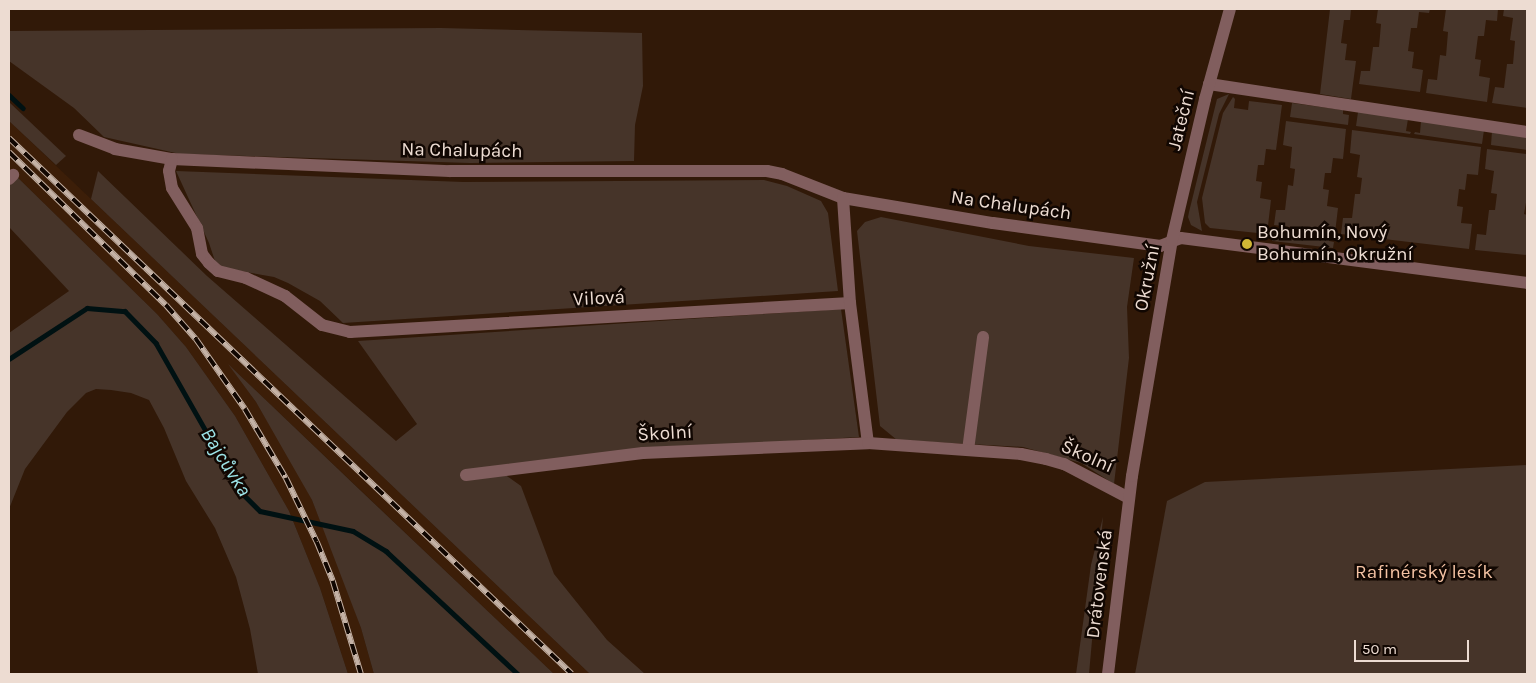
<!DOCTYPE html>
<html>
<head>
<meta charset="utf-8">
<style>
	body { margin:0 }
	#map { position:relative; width:1536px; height:683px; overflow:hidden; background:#311908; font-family:Karla,sans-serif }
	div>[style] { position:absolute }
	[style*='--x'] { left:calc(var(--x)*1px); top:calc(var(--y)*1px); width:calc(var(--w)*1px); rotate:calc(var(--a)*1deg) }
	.built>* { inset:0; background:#3c1e08 }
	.green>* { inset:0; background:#463429 }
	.stream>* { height:4.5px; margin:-2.25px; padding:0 2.25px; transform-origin:2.25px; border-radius:2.25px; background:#001112 }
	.minor>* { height:12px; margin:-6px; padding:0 6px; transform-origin:6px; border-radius:6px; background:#815e5e }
	.rail>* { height:5.5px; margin-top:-2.75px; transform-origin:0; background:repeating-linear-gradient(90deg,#110702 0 11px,#c4b2a6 0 22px); box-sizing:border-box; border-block:1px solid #c4b2a6 }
	.dots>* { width:14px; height:14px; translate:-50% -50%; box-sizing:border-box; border:2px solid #110702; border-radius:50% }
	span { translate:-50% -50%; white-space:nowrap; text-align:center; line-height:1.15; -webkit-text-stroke:5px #110702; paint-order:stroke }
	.street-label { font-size:19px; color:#eddcd2 }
	.poi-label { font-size:19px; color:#eddcd2 }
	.left { translate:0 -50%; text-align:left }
	.park-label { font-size:19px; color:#f4c2a3 }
	.water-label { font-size:20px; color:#9de4e8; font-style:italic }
	.frame { position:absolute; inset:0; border:10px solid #eddcd2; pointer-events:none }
	.scale { position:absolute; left:1354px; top:640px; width:115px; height:22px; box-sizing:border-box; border:2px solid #eddcd2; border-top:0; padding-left:6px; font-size:15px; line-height:18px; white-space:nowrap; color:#eddcd2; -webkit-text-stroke:4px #110702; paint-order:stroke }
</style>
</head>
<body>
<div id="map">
	<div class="built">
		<i style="clip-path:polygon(9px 121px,91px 199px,590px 674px,554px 674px,231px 367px,256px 402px,297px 471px,312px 500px,344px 580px,361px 628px,374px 674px,348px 674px,320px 588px,289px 511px,235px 416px,186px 347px,157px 314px,9px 169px)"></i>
	</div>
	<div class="green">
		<i style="clip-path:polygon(1330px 9px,1351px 9px,1350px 20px,1344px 20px,1341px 43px,1347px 44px,1345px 60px,1356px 61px,1351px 99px,1320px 94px)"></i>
		<i style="clip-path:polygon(1378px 9px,1430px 9px,1429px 13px,1419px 12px,1417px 28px,1411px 28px,1408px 51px,1414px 52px,1412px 68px,1423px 70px,1420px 92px,1359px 84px,1361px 71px,1370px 71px,1373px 47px,1379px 47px,1381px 24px,1376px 23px)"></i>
		<i style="clip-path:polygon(1446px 9px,1498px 9px,1497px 21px,1486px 20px,1484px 36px,1478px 36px,1475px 59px,1481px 60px,1479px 76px,1490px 78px,1487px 102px,1426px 93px,1428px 79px,1437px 80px,1440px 55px,1446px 56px,1448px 32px,1443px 31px)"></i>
		<i style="clip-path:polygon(1504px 9px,1527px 9px,1527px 108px,1492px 103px,1495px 87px,1504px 88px,1507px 64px,1513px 64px,1515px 41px,1510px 40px,1513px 18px,1503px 16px)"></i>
		<i style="clip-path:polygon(441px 28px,642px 33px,643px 86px,635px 125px,634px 161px,470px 163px,180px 154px,104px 137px,74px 108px,9px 61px,9px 31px)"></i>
		<i style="clip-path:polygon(1229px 94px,1219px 114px,1197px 202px,1202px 231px,1191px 225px,1188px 217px,1189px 212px,1217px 99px)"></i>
		<i style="clip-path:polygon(1233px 97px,1235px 99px,1234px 108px,1248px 110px,1249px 101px,1282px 105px,1276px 150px,1266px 149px,1264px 165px,1258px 165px,1256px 181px,1262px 182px,1260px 198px,1271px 200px,1267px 234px,1210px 228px,1205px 223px,1202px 198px,1223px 113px)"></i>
		<i style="clip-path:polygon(9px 102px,66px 156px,56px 165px,9px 121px)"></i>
		<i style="clip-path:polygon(1292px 103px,1343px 110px,1343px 114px,1349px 115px,1348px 125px,1290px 117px)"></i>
		<i style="clip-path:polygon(1358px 112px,1408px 119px,1406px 131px,1411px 132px,1410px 134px,1356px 126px)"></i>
		<i style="clip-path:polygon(1286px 121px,1346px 129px,1343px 159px,1333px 158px,1331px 173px,1325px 173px,1323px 189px,1329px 190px,1327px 206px,1338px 208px,1335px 233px,1274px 225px,1276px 210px,1285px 210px,1288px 185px,1293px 186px,1295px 169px,1290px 168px,1292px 147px,1283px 145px)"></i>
		<i style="clip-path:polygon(1421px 121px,1484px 130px,1482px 144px,1414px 134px,1415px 132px,1420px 133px)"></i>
		<i style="clip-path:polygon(1352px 130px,1481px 147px,1478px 175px,1467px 174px,1465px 190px,1459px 189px,1457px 206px,1463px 207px,1461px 223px,1472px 224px,1469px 249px,1341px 234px,1343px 218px,1352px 218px,1355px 194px,1360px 194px,1362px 178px,1357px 177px,1360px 155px,1350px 153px)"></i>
		<i style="clip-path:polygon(1492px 131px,1527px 136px,1527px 150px,1491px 145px)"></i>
		<i style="clip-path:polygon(1487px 149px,1527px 154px,1527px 197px,1524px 214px,1527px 215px,1527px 255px,1475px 250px,1477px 234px,1486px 235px,1489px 210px,1495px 210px,1497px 194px,1491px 193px,1494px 171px,1485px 169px)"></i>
		<i style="clip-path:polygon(9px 169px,157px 314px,186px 347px,235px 416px,289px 511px,320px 588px,348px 674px,258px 674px,250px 629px,236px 577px,215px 528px,186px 481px,164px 428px,149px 400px,131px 393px,111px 390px,96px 389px,86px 393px,67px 412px,25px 469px,9px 509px,9px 333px,69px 291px,9px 227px)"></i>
		<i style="clip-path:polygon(98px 171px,207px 276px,396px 441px,417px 424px,358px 341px,841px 309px,859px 437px,619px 451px,494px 467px,521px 486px,554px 574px,607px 640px,645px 674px,590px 674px,91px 199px)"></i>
		<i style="clip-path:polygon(176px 171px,463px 182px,764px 180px,787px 186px,821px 201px,828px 213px,838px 291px,343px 323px,320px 301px,288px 283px,274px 277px,223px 268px,215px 261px,209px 243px)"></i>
		<i style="clip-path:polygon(881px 217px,1029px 246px,1134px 258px,1127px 307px,1129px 358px,1114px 484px,1081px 463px,1023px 447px,897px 440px,880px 426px,857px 231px,865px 222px)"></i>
		<i style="clip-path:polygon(1273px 229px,1329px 236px,1329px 241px,1334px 242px,1333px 248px,1272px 241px)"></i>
		<i style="clip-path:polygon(228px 364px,360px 490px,554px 674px,374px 674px,361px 628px,312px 500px,256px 402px)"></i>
		<i style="clip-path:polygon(1527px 465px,1527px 674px,1135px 674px,1167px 501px,1205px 482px)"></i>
		<i style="clip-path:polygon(1103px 517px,1089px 674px,1076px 674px,1091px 565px)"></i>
	</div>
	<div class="stream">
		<i style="--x:9;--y:95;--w:19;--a:43"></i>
		<i style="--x:9;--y:359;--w:93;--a:-33.2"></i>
		<i style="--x:87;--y:308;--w:38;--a:5"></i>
		<i style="--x:125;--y:311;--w:45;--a:45.9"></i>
		<i style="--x:156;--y:343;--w:170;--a:60.4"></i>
		<i style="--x:240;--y:491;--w:28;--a:45"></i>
		<i style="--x:260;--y:511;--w:95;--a:12.1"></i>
		<i style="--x:353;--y:531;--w:39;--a:31"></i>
		<i style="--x:386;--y:551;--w:180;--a:43"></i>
	</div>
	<div class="minor">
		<i style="--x:1209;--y:84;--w:322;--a:8.6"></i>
		<i style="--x:79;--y:135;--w:39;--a:21"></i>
		<i style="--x:115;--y:149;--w:58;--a:10"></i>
		<i style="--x:172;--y:159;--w:278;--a:2.5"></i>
		<i style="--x:450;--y:171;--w:317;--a:0"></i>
		<i style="--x:767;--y:171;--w:15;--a:11"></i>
		<i style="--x:782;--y:174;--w:66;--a:21.5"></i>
		<i style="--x:843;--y:198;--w:152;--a:9.5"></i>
		<i style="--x:993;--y:223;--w:169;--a:7.8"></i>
		<i style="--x:1160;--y:246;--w:22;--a:-21"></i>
		<i style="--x:1181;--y:238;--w:349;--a:7.4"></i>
		<i style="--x:172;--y:159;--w:12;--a:104"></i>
		<i style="--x:169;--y:171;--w:17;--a:80"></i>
		<i style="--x:172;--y:188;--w:47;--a:58"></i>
		<i style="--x:197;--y:228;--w:26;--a:79"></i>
		<i style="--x:202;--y:254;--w:11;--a:52"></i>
		<i style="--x:209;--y:263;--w:12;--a:42"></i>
		<i style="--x:218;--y:271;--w:29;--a:14"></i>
		<i style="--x:246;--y:278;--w:43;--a:24.8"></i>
		<i style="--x:285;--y:296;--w:47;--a:38.1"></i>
		<i style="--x:322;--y:325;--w:29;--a:14"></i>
		<i style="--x:350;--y:332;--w:501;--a:-3.32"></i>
		<i style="--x:9;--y:179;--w:6;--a:-45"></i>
		<i style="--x:843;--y:198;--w:105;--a:86.2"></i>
		<i style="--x:850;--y:303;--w:141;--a:82.7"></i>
		<i style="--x:968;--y:450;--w:114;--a:-82.4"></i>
		<i style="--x:466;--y:475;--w:178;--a:-7.1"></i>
		<i style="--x:643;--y:453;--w:225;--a:-2.5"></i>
		<i style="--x:868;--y:443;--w:153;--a:4.1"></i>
		<i style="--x:1021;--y:454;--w:25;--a:11"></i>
		<i style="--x:1046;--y:459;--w:19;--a:16"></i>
		<i style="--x:1064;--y:464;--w:73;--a:27.6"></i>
		<i style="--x:1108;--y:674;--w:199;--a:-83.1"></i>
		<i style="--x:1132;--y:476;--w:239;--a:-80.4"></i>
		<i style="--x:1172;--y:240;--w:145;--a:-76.8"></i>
		<i style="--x:1205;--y:99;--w:93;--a:-74.5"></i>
	</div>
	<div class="rail">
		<i style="--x:9;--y:138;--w:777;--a:43.59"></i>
		<i style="--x:9;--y:152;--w:219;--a:44.3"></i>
		<i style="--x:166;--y:305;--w:45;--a:48.6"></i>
		<i style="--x:196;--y:339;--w:85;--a:55"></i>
		<i style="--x:245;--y:409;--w:80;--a:59.3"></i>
		<i style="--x:286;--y:478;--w:71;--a:64.2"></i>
		<i style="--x:317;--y:542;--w:42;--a:67.7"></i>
		<i style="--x:333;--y:581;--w:97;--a:73.2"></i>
	</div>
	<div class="dots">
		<i style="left:1247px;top:244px;background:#d1b736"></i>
	</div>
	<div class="street-label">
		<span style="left:1182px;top:120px;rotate:-76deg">Jateční</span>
		<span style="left:462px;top:151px;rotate:1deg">Na Chalupách</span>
		<span style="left:1011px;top:206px;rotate:8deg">Na Chalupách</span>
		<span style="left:1148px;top:278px;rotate:-79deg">Okružní</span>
		<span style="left:599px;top:299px;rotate:-3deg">Vilová</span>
		<span style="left:665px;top:434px;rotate:-3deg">Školní</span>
		<span style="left:1087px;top:457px;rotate:24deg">Školní</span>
		<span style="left:1100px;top:584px;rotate:-83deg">Drátovenská</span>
	</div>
	<div class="poi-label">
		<span class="left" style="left:1257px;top:244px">Bohumín, Nový<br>Bohumín, Okružní</span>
	</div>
	<div class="park-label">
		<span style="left:1424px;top:573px">Rafinérský lesík</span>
	</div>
	<div class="water-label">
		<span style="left:226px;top:462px;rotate:58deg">Bajcůvka</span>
	</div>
	<div class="frame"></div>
	<div class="scale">50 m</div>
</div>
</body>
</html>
